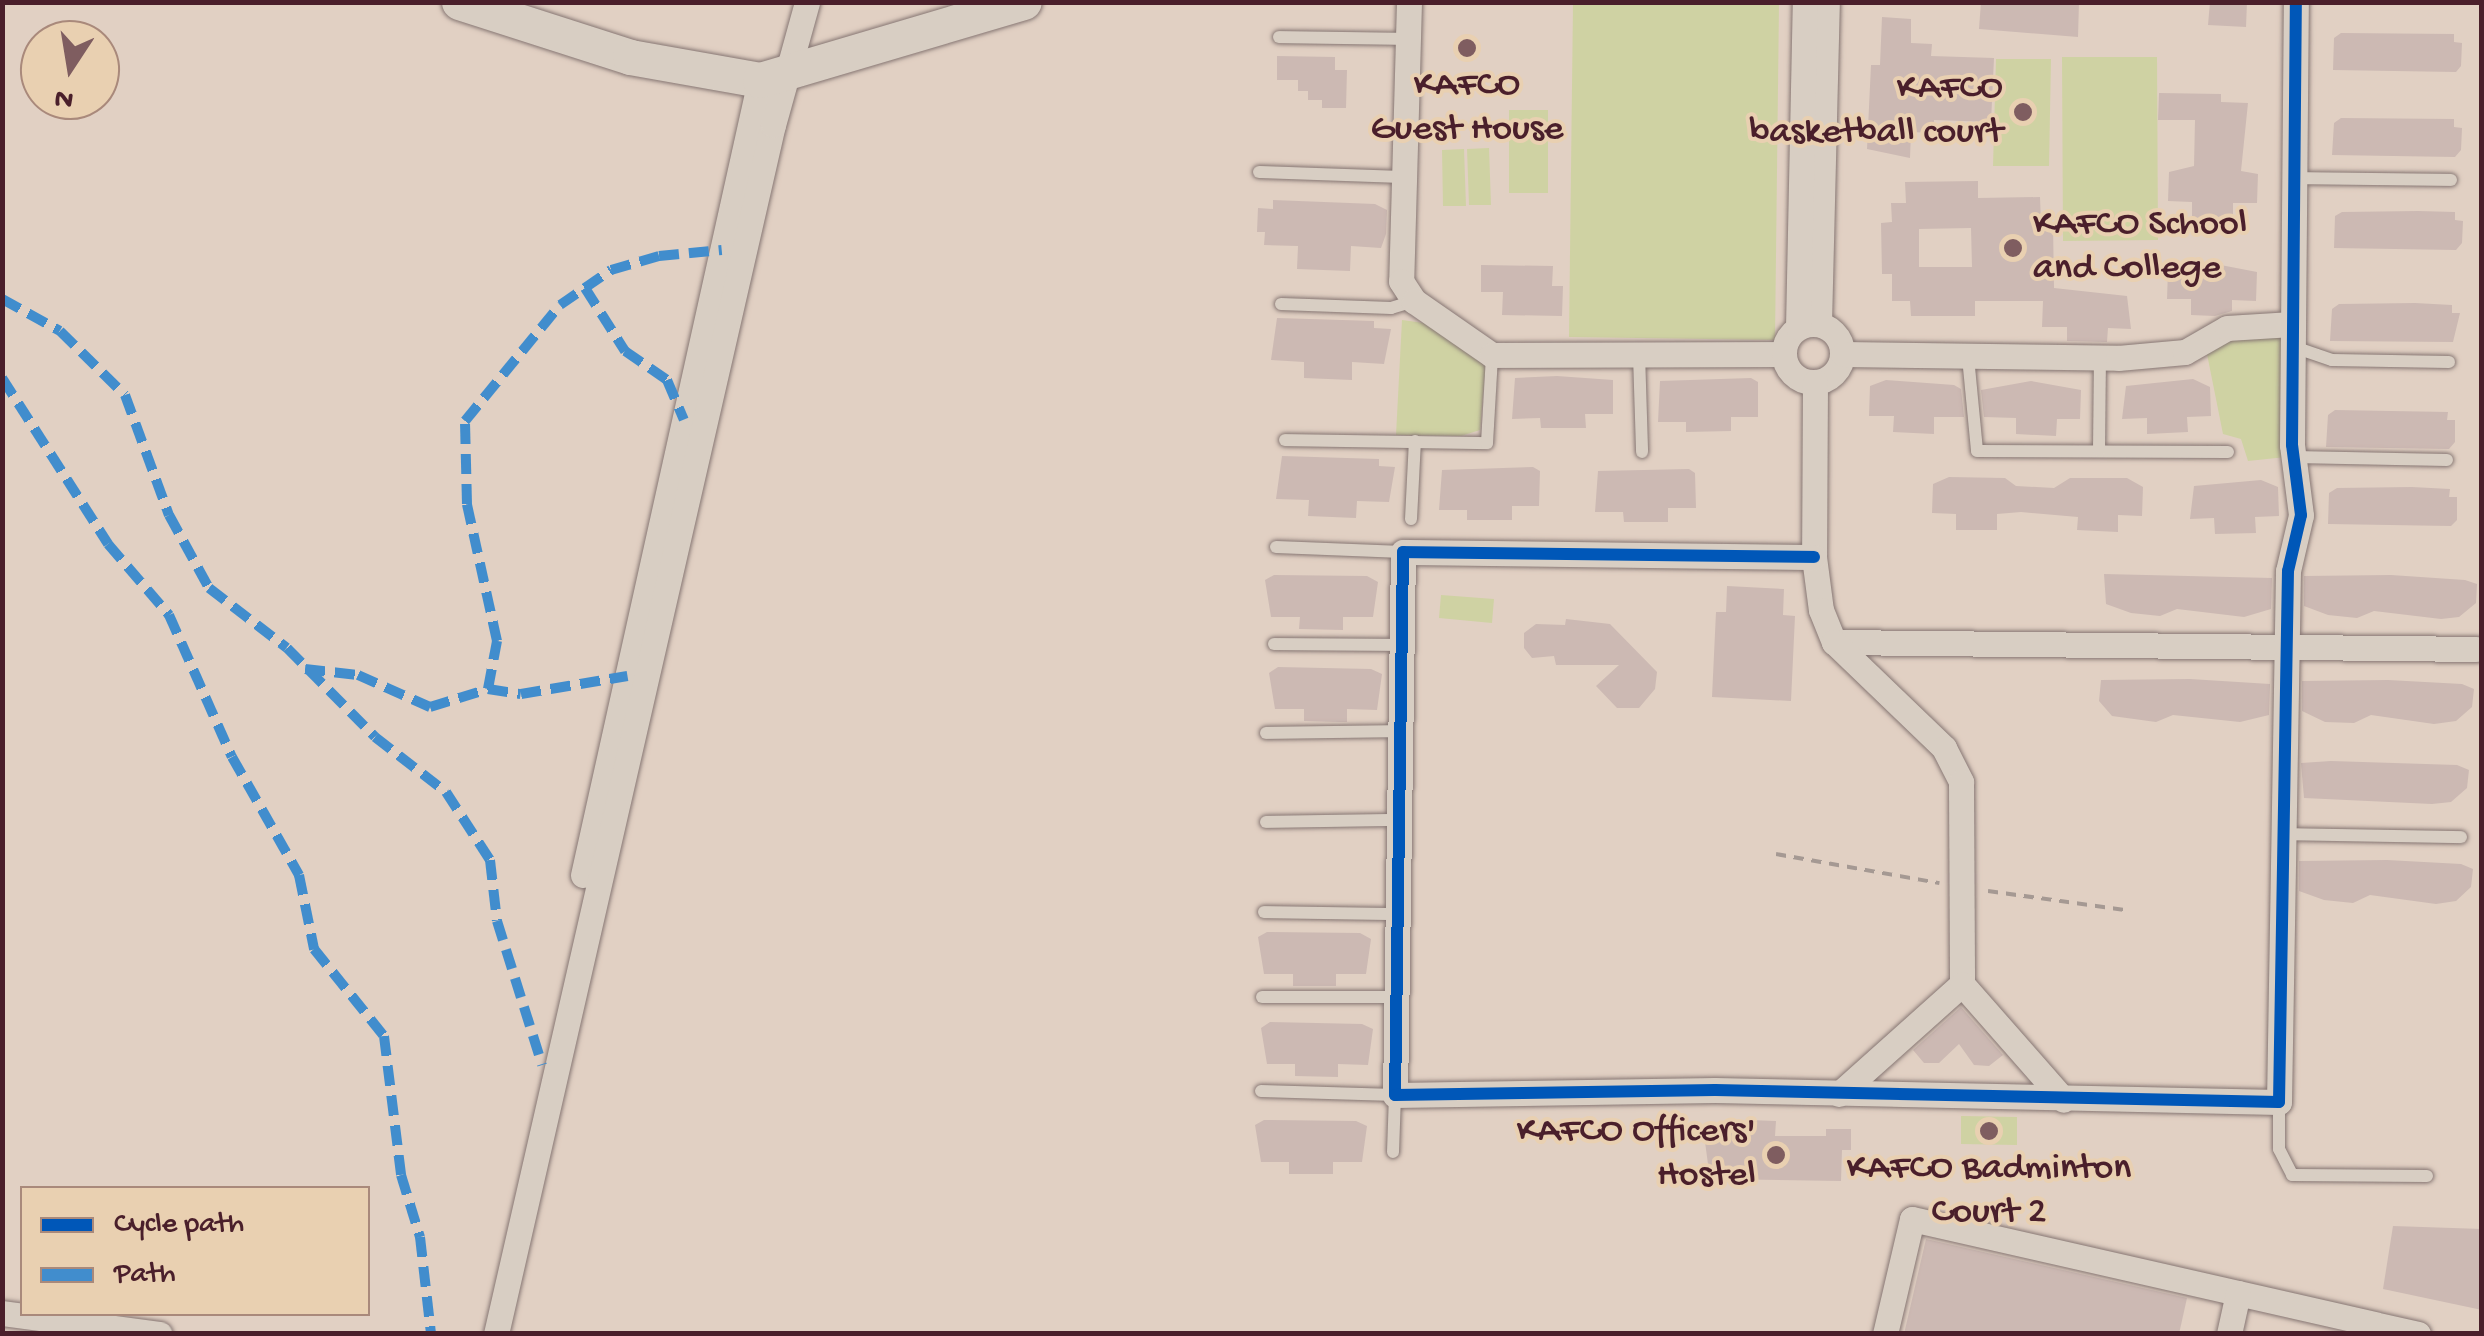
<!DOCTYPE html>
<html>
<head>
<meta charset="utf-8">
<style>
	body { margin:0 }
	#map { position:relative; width:2484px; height:1336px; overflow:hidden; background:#e1d0c3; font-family:"Gochi Hand",sans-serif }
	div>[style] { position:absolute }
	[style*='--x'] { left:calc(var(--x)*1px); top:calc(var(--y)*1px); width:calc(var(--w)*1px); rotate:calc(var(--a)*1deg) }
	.green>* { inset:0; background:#cfd2a3 }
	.building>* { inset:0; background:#ccb9b3 }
	.path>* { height:4px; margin-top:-2px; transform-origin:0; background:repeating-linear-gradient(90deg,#a59993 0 10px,transparent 0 18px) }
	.roads { filter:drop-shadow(0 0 2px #867673) drop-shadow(0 0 2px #867673) }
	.lane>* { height:12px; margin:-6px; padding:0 6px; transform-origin:6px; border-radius:6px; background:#d8cec3 }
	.street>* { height:25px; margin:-12.5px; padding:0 12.5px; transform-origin:12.5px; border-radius:12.5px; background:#d8cec3 }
	.street>.ring { margin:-12.5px; padding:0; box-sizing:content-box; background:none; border:25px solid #d8cec3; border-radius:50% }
	.secondary>* { height:35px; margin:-17.5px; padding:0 17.5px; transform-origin:17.5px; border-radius:17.5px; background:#d8cec3 }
	.quiet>* { height:10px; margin-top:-5px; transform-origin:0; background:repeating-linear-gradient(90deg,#418dcd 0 20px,transparent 0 30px) }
	.cycleway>* { height:12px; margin:-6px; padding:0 6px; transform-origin:6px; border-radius:6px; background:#0057b8 }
	.dots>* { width:28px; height:28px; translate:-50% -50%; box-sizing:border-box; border:5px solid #e9d0b1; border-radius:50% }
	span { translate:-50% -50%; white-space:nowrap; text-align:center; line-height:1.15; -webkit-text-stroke:8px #e9d0b1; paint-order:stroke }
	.poi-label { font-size:38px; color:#4a1f2b }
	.right { translate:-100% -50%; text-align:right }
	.left { translate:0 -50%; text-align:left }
	.frame { position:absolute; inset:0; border:5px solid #4a1f2b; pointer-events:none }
	.legend { position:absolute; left:20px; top:1186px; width:350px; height:130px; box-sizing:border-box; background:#e9d0b1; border:2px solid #a9897b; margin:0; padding:12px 18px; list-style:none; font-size:30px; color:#4a1f2b }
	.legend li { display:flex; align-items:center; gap:20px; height:50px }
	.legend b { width:50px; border:2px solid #a9897b }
	.north { position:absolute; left:20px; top:20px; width:100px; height:100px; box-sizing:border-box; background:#e9d0b1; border:2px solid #a9897b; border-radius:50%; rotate:192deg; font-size:28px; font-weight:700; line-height:40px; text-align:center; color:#4a1f2b }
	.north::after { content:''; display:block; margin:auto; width:35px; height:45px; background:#7f5d60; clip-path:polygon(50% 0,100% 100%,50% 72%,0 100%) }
</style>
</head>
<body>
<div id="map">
	<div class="green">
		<i style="clip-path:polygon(1573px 3px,1779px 3px,1775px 340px,1569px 337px)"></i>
		<i style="clip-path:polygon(2062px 57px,2157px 57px,2158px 240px,2063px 241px)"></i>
		<i style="clip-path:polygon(1996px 59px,2051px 59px,2049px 166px,1993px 166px)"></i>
		<i style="clip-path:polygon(1509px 110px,1548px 110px,1548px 193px,1509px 193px)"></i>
		<i style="clip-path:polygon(1489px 148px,1491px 205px,1469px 205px,1467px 149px)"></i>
		<i style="clip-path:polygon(1464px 149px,1466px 206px,1443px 206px,1442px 150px)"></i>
		<i style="clip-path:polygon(1402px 320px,1431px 324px,1486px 362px,1480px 430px,1461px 436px,1396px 435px)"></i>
		<i style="clip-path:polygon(2284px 332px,2286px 457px,2248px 461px,2241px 439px,2223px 434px,2206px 349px,2228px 336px)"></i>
		<i style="clip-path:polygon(1441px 595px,1494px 599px,1492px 623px,1439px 618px)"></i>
		<i style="clip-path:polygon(1961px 1116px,2017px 1117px,2017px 1145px,1961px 1144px)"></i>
	</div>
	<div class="building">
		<i style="clip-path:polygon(1981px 2px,2079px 2px,2078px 37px,1979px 29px)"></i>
		<i style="clip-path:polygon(2210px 2px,2247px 2px,2246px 27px,2208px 25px)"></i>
		<i style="clip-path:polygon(1882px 17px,1911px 19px,1911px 43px,1932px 44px,1931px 56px,1994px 58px,1991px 122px,1934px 120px,1933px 133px,1911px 132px,1910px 158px,1867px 149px,1871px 65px,1880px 65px)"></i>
		<i style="clip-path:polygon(2341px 33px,2454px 34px,2454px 42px,2462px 43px,2461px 66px,2456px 72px,2333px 70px,2334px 38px)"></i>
		<i style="clip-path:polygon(1277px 56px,1335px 57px,1335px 70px,1347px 70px,1346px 108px,1322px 108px,1322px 100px,1308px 100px,1308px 91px,1298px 91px,1298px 80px,1277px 80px)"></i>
		<i style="clip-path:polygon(2159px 93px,2221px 94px,2221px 102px,2248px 103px,2241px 171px,2258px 174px,2257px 203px,2233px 203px,2233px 219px,2223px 219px,2192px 218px,2192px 202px,2168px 201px,2169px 172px,2194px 166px,2195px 120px,2158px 120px)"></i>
		<i style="clip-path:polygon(2341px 118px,2454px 119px,2454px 127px,2462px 128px,2461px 150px,2455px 157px,2332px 155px,2334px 123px)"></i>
		<i style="clip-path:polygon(evenodd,1978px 181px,1978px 198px,2040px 197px,2041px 224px,2053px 224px,2054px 288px,2127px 296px,2131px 329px,2108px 328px,2107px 342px,2067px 341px,2067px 327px,2042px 327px,2043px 301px,1975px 301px,1975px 316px,1911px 316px,1910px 301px,1892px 301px,1892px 274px,1882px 274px,1881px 223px,1892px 222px,1891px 203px,1906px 203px,1905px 182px,1978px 181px,1971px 228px,1972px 267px,1919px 267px,1919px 229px,1971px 228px)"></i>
		<i style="clip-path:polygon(1273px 200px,1375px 204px,1387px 210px,1386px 234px,1381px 248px,1351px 246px,1350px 271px,1297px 269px,1298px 246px,1264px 245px,1265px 232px,1257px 232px,1258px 208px,1273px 209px)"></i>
		<i style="clip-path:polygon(2418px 211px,2455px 212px,2455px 220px,2463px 221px,2462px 243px,2456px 250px,2334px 248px,2335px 216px,2342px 212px)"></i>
		<i style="clip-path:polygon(2205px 262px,2257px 272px,2256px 301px,2232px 300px,2232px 311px,2215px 316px,2191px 315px,2191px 299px,2167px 299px,2168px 270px)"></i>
		<i style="clip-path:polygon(1481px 265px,1553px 266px,1552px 286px,1563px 286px,1562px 316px,1502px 315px,1503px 292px,1481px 292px)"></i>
		<i style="clip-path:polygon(2415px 303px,2452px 305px,2452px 313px,2460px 313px,2453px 342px,2330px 341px,2332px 309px,2339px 304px)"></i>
		<i style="clip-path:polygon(1277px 318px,1374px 321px,1374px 328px,1391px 329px,1384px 364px,1352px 362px,1352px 380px,1304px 378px,1304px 362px,1271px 360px)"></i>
		<i style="clip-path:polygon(1557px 376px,1613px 380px,1613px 414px,1585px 414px,1586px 428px,1541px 428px,1540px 418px,1512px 419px,1515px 378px)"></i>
		<i style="clip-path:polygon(1751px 378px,1758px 382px,1758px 417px,1731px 417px,1731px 431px,1686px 432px,1686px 422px,1658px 422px,1660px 381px)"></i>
		<i style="clip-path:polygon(2193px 379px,2210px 387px,2211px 416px,2187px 417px,2188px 432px,2147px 434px,2147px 418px,2122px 419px,2126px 386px)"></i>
		<i style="clip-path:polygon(1886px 380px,1954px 385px,1961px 389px,1964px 417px,1934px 417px,1934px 434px,1893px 432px,1894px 416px,1869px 416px,1870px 386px)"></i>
		<i style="clip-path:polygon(2031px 381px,2081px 390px,2080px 419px,2057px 419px,2056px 436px,2016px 434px,2016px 418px,1984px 417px,1981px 390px)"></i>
		<i style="clip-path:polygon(2335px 410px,2448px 412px,2447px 420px,2455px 420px,2455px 442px,2449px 449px,2326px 447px,2328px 415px)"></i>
		<i style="clip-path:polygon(1282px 456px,1379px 459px,1379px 466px,1395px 467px,1389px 502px,1357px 501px,1356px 518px,1308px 516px,1309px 500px,1276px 499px)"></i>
		<i style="clip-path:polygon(1533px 467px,1540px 471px,1539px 506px,1512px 506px,1512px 520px,1467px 520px,1467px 510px,1439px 510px,1442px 470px)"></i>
		<i style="clip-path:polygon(1689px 469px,1695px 473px,1696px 508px,1668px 508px,1668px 522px,1624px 522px,1623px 512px,1595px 512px,1598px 471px)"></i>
		<i style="clip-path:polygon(1949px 477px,2005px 478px,2016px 486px,2054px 488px,2070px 478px,2127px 478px,2143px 487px,2142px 516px,2118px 515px,2118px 532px,2077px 530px,2078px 517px,2021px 512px,1997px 514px,1997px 530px,1956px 530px,1956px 514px,1932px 513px,1933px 484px)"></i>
		<i style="clip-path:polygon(2261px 480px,2278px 487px,2279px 516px,2255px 517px,2256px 533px,2215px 534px,2214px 518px,2190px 519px,2194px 486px)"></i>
		<i style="clip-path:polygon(2412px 487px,2450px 489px,2449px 497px,2457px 497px,2457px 520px,2451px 526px,2328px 524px,2329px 493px,2337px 488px)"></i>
		<i style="clip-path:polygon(2104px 574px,2272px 578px,2271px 609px,2244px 617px,2177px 609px,2160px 616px,2131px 613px,2106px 604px)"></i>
		<i style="clip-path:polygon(1274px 575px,1367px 576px,1378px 582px,1373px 617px,1343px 617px,1343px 630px,1299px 629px,1300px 617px,1271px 617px,1265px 580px)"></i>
		<i style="clip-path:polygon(2391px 575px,2465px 580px,2477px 584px,2476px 603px,2459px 617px,2441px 619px,2374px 611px,2357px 618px,2328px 615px,2304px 606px,2304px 576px)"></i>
		<i style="clip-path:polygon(1727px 586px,1784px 589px,1783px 615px,1795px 616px,1791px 701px,1712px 697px,1716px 612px,1726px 612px)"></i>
		<i style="clip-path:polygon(1566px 619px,1610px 624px,1657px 672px,1655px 689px,1639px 708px,1617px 708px,1596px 686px,1619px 665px,1556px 665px,1554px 656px,1532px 658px,1524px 648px,1524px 633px,1536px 624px,1565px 625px)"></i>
		<i style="clip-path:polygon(1278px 667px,1371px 669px,1382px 674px,1377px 710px,1347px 709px,1347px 722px,1340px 722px,1304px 721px,1304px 709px,1275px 709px,1269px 673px)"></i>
		<i style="clip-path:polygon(2190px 679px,2270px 684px,2269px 715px,2240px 722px,2173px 715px,2156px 722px,2112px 716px,2099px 701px,2101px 680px)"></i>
		<i style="clip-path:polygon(2388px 680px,2462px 684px,2474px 689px,2472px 707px,2456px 721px,2434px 724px,2371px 715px,2354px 723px,2325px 722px,2302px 711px,2302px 681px)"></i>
		<i style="clip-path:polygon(2331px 761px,2457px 765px,2469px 770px,2467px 788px,2451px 802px,2432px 804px,2304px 798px,2301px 763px)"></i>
		<i style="clip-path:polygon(2387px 860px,2461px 864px,2473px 869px,2471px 887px,2456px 901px,2436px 904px,2370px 895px,2353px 903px,2324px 900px,2299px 891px,2299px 861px)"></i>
		<i style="clip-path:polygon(1267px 932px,1360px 933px,1371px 939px,1366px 974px,1336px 974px,1336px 986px,1293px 986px,1293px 974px,1264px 974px,1258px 937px)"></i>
		<i style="clip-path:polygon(1961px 1007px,2003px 1055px,1989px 1066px,1974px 1065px,1959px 1044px,1939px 1063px,1924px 1063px,1913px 1050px)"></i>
		<i style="clip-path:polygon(1270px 1022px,1362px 1024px,1373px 1029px,1368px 1065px,1338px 1064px,1338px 1077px,1295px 1076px,1295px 1064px,1267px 1064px,1261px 1028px)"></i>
		<i style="clip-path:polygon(1264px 1120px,1356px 1121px,1367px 1126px,1362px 1162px,1333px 1162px,1333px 1174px,1289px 1174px,1289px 1162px,1261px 1162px,1255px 1125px)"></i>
		<i style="clip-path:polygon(1749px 1120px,1776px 1121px,1775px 1136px,1826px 1136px,1826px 1129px,1851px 1129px,1851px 1150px,1842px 1150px,1841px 1181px,1710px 1179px,1703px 1127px,1748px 1129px)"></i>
		<i style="clip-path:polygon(2393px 1226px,2482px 1229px,2482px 1310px,2383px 1289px)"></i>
		<i style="clip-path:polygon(1926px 1239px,2187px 1298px,2179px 1334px,1904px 1334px)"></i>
	</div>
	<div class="path">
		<i style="--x:1776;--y:854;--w:166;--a:10.1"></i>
		<i style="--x:1988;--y:891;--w:138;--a:7.9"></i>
	</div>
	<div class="roads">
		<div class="lane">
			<i style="--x:1279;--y:37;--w:128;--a:0.9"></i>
			<i style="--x:1259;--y:172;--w:144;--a:2"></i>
			<i style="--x:2294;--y:178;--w:157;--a:0.7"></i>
			<i style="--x:1281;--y:304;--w:110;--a:2.1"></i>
			<i style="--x:1391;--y:308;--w:24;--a:-17"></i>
			<i style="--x:2294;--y:347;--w:40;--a:18.9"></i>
			<i style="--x:2332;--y:360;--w:117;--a:1"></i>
			<i style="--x:1639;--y:354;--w:98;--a:88.2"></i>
			<i style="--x:1968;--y:357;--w:94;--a:84.5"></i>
			<i style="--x:1977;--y:451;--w:251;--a:0.2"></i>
			<i style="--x:1285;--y:440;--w:202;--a:0.9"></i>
			<i style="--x:1487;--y:443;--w:88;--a:-86.7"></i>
			<i style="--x:2099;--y:451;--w:93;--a:-89.4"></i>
			<i style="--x:2294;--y:457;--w:153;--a:1.1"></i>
			<i style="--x:1411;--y:519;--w:78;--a:-87.1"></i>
			<i style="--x:1276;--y:547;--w:127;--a:2.3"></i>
			<i style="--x:1274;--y:644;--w:128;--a:0.4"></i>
			<i style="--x:1266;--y:733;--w:135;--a:-0.8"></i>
			<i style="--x:1266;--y:822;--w:133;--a:-0.9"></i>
			<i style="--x:2284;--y:834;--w:177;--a:1"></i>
			<i style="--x:1264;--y:912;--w:134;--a:0.9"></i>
			<i style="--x:1262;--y:997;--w:134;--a:0"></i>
			<i style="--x:1261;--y:1091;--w:134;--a:1.7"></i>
			<i style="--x:1395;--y:1095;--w:57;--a:92"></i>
			<i style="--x:2279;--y:1102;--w:47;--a:90"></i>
			<i style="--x:2279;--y:1149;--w:29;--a:63"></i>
			<i style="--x:2292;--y:1175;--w:135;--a:0.4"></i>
		</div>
		<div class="street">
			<i style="--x:1409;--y:2;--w:279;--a:91.6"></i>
			<i style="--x:1401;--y:281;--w:24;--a:57"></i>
			<i style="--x:1414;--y:301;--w:95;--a:34.7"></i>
			<i style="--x:1492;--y:355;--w:291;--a:-0.2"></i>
			<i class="ring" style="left:1784px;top:324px;width:33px;height:33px"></i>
			<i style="--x:1819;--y:324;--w:322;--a:-88.6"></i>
			<i style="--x:1798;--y:327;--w:325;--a:-88.8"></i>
			<i style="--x:1843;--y:354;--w:275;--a:0.8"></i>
			<i style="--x:2118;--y:358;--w:67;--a:-5.1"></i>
			<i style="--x:2185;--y:352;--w:48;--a:-29.7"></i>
			<i style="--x:2227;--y:328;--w:65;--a:-3.5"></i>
			<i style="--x:1815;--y:382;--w:175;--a:90.3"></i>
			<i style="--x:1814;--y:557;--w:53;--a:82.5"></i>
			<i style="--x:1821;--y:610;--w:35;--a:68"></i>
			<i style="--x:1834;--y:642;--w:642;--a:0.62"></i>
			<i style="--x:1814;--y:557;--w:411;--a:-179.3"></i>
			<i style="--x:1403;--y:552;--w:543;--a:90.84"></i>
			<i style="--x:1395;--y:1095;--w:320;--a:-0.9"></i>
			<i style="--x:1715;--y:1090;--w:564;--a:1.22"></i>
			<i style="--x:2279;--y:1102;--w:531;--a:-89.03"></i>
			<i style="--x:2288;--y:571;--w:57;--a:-76.9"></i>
			<i style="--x:2301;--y:515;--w:71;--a:-97.3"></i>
			<i style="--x:2292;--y:445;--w:443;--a:-89.5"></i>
			<i style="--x:1834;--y:642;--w:153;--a:43.9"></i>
			<i style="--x:1944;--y:748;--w:38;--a:63"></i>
			<i style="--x:1961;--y:782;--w:202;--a:89.7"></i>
			<i style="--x:1962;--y:984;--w:165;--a:138.2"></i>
			<i style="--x:583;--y:875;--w:814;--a:-77.45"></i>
			<i style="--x:1962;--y:984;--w:154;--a:48.7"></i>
			<i style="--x:2;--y:1313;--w:159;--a:7.6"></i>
			<i style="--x:496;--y:1334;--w:1240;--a:-77.1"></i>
			<i style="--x:773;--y:125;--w:128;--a:-74.5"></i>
			<i style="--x:1885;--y:1334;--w:118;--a:-76.8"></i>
			<i style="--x:1912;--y:1219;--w:519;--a:12.8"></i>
			<i style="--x:2229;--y:1334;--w:42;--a:-77.6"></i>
		</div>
		<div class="secondary">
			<i style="--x:459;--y:2;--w:180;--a:17.8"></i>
			<i style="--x:630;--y:57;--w:132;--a:10"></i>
			<i style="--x:760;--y:80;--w:275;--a:-16.5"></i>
		</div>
	</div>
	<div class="quiet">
		<i style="--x:585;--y:288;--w:75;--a:57.6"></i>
		<i style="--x:625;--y:351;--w:51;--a:34.6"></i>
		<i style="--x:667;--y:380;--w:43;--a:67"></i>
		<i style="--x:2;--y:299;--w:66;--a:28.9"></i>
		<i style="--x:60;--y:331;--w:91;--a:44.6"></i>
		<i style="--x:125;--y:395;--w:128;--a:69.9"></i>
		<i style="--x:169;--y:515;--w:83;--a:61.3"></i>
		<i style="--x:209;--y:588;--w:98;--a:37.6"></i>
		<i style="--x:287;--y:648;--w:125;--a:45.3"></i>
		<i style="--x:375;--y:737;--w:90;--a:37.8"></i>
		<i style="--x:446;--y:792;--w:81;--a:57.1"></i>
		<i style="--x:490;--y:860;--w:61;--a:83.5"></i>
		<i style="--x:497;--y:921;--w:151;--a:72.6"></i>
		<i style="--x:2;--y:378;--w:197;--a:57.4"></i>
		<i style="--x:108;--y:544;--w:94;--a:49.3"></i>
		<i style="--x:169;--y:615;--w:155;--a:66.1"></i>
		<i style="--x:232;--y:757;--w:136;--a:60.4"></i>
		<i style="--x:299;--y:875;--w:76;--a:78.5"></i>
		<i style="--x:314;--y:949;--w:112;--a:51.2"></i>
		<i style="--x:384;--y:1036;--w:140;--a:83"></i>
		<i style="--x:401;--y:1175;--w:65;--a:73"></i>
		<i style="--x:420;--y:1237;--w:98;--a:83.5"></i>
		<i style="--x:305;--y:669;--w:53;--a:6.5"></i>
		<i style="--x:358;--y:675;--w:79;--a:24"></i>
		<i style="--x:430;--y:707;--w:61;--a:-17.2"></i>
		<i style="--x:488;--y:689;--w:33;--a:9"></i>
		<i style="--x:521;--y:694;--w:108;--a:-9.6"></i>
		<i style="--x:488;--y:689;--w:49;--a:-79.4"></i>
		<i style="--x:497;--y:641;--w:140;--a:-102.4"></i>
		<i style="--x:467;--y:504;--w:83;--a:-91.4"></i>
		<i style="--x:465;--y:421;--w:150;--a:-50.7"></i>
		<i style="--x:560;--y:305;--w:62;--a:-34.5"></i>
		<i style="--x:611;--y:270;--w:50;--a:-16.3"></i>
		<i style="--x:659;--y:256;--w:63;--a:-5.4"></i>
	</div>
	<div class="cycleway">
		<i style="--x:1814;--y:557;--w:411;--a:-179.3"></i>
		<i style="--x:1403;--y:552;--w:543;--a:90.84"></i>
		<i style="--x:1395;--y:1095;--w:320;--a:-0.9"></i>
		<i style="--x:1715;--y:1090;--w:564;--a:1.22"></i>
		<i style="--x:2279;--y:1102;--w:531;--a:-89.03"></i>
		<i style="--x:2288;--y:571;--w:57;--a:-76.9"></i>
		<i style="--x:2301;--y:515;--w:71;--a:-97.3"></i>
		<i style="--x:2292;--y:445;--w:443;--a:-89.5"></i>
	</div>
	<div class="dots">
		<i style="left:1467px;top:48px;background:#7f5d60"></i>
		<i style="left:2023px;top:112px;background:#7f5d60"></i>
		<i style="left:2013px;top:248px;background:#7f5d60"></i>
		<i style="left:1989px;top:1131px;background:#7f5d60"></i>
		<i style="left:1776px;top:1155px;background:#7f5d60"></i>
	</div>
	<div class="poi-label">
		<span style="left:1467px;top:109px">KAFCO<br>Guest House</span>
		<span class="right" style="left:2003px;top:112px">KAFCO<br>basketball court</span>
		<span class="left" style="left:2033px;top:248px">KAFCO School<br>and College</span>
		<span class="right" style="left:1756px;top:1155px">KAFCO Officers'<br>Hostel</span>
		<span style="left:1989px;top:1192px">KAFCO Badminton<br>Court 2</span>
	</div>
	<div class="frame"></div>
	<ul class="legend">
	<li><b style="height:12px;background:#0057b8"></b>Cycle path</li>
	<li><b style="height:12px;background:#418dcd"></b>Path</li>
	</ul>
	<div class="north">N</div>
</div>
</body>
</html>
